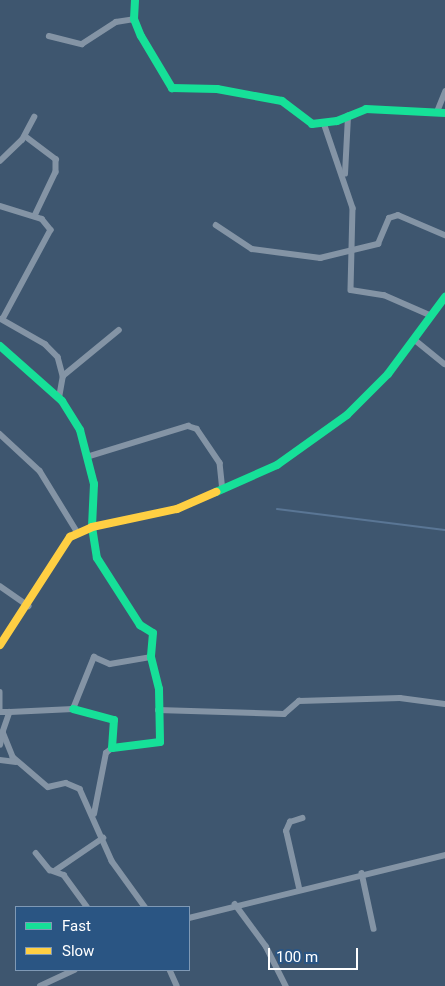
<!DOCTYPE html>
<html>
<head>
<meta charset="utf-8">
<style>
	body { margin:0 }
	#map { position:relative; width:445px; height:986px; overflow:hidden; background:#3e566f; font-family:Roboto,sans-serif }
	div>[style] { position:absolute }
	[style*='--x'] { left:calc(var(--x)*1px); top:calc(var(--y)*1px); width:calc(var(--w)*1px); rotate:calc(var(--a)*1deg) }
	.stream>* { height:2px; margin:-1px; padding:0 1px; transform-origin:1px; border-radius:1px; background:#5a7695 }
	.street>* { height:5.5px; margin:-2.75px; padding:0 2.75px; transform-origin:2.75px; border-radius:2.75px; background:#8494a5 }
	.fast>* { height:8px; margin:-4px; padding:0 4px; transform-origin:4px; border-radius:4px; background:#16e098 }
	.slow>* { height:8px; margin:-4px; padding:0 4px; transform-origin:4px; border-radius:4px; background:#ffcf43 }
	span { translate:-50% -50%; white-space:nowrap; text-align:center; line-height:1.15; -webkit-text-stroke:4.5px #2a5583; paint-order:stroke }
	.legend { position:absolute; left:15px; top:906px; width:175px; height:65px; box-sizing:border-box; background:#2a5583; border:1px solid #7f99b5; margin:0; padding:6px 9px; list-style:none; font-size:15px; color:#fff }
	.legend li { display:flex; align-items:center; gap:10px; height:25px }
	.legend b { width:25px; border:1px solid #7f99b5 }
	.scale { position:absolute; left:268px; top:948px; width:90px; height:22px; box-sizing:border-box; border:2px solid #fff; border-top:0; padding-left:6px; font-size:15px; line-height:18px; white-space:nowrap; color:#fff; -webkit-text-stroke:4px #2a5583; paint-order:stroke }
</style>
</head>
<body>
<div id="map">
	<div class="stream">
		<i style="--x:277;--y:509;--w:169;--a:7.1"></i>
	</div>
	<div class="street">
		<i style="--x:49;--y:36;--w:34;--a:14"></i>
		<i style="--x:82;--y:44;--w:40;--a:-32.9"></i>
		<i style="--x:116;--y:22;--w:18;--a:-9"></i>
		<i style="--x:437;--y:112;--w:22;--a:-68"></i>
		<i style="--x:324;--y:123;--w:90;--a:71.2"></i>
		<i style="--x:353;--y:208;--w:82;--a:91.4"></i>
		<i style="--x:351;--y:290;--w:33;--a:9"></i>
		<i style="--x:384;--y:295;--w:52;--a:23.6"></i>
		<i style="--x:25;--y:136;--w:39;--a:37"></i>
		<i style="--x:56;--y:159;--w:13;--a:90"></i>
		<i style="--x:56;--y:172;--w:49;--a:115.5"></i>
		<i style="--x:0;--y:161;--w:30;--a:-44"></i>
		<i style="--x:22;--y:140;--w:26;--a:-62"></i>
		<i style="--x:345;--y:174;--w:58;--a:-87"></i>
		<i style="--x:0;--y:206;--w:44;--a:17.2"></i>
		<i style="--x:42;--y:219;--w:14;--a:51"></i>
		<i style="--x:51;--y:230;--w:101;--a:118.3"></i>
		<i style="--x:216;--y:225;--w:43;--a:33.7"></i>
		<i style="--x:252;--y:249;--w:69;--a:7.5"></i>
		<i style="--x:320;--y:258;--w:60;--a:-13.6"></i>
		<i style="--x:378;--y:244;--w:28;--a:-67"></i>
		<i style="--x:389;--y:218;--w:9;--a:-18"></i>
		<i style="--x:398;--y:215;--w:51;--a:23.1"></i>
		<i style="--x:1;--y:319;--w:51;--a:29.6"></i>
		<i style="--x:45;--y:344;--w:18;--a:45"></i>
		<i style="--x:58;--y:357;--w:20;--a:75"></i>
		<i style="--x:415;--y:340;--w:38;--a:39"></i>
		<i style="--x:59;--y:398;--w:22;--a:-80"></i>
		<i style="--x:63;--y:376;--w:72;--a:-39.4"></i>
		<i style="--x:0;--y:434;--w:54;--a:42.8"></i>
		<i style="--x:40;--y:471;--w:73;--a:58.5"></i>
		<i style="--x:87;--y:457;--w:106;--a:-17.1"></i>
		<i style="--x:188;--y:426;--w:9;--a:18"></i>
		<i style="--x:197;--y:429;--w:41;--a:55.9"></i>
		<i style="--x:220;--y:463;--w:27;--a:84"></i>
		<i style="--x:0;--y:586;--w:35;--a:35"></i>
		<i style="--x:0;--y:692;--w:20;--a:90"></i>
		<i style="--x:0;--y:712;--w:10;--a:0"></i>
		<i style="--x:10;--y:712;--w:21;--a:109"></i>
		<i style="--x:3;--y:732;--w:27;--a:68"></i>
		<i style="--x:13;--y:757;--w:46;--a:40.6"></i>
		<i style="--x:48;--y:787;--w:18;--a:-13"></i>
		<i style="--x:66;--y:783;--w:15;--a:23"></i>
		<i style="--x:80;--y:789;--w:79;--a:66"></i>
		<i style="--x:112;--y:861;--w:57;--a:54.3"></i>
		<i style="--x:158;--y:710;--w:126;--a:1.8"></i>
		<i style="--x:284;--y:714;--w:20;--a:-41"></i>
		<i style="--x:299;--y:701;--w:101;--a:-1.7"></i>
		<i style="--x:400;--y:698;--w:45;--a:7.6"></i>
		<i style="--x:10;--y:712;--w:63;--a:-2.7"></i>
		<i style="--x:73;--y:709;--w:56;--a:-68"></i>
		<i style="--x:94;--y:657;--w:17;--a:24"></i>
		<i style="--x:110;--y:664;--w:42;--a:-9.7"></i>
		<i style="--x:0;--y:745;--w:13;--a:-77"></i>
		<i style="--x:0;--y:760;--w:16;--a:7"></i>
		<i style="--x:94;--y:814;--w:62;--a:-78.9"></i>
		<i style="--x:106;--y:753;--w:8;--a:-40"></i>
		<i style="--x:36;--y:853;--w:22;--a:51"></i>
		<i style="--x:50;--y:870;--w:15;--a:20"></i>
		<i style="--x:64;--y:875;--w:39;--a:54"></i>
		<i style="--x:56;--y:870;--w:57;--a:-34.2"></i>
		<i style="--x:362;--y:873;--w:57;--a:77.9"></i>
		<i style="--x:299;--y:888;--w:58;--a:-102.8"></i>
		<i style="--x:286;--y:831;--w:10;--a:-66"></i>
		<i style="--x:290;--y:822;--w:13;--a:-18"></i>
		<i style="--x:235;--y:904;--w:52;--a:53.6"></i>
		<i style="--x:266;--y:946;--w:45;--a:63.4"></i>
		<i style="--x:189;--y:918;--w:264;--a:-13.8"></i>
		<i style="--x:170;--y:970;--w:17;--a:66"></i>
		<i style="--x:40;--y:986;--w:38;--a:-25"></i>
	</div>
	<div class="fast">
		<i style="--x:135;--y:0;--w:19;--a:93"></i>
		<i style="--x:134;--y:19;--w:18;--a:68"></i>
		<i style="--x:141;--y:36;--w:61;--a:59.2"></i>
		<i style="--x:172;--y:88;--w:45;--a:1.3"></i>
		<i style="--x:217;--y:89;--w:66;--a:10.5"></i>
		<i style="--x:282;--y:101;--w:38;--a:37"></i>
		<i style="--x:312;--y:124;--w:25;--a:-7"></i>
		<i style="--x:337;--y:121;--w:31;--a:-22"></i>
		<i style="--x:366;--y:109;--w:79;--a:2.9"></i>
		<i style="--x:0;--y:346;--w:83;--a:41.6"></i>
		<i style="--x:62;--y:401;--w:34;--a:58"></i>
		<i style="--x:80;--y:430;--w:56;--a:75.5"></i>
		<i style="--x:94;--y:484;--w:43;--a:92.7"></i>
		<i style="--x:92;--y:527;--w:31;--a:81"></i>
		<i style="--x:97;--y:558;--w:80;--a:57.3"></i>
		<i style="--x:140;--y:625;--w:15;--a:32"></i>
		<i style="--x:153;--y:633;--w:24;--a:95"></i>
		<i style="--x:151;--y:657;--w:33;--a:76"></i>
		<i style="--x:159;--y:689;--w:53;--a:88.9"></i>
		<i style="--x:160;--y:742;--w:48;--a:172.9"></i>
		<i style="--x:112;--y:748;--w:28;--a:-86"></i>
		<i style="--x:114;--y:720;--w:42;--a:-165"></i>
		<i style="--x:216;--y:492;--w:67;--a:-23.9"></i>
		<i style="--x:277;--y:465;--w:86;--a:-35.5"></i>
		<i style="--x:347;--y:415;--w:58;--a:-45"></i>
		<i style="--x:388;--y:374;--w:96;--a:-53.5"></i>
	</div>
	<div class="slow">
		<i style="--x:0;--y:645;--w:129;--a:-57.1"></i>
		<i style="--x:70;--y:537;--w:24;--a:-24"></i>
		<i style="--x:92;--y:527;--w:87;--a:-12"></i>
		<i style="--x:177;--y:509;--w:43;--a:-23.6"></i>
	</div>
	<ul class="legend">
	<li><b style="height:6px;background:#16e098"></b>Fast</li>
	<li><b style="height:6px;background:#ffcf43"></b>Slow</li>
	</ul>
	<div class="scale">100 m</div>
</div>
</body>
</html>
